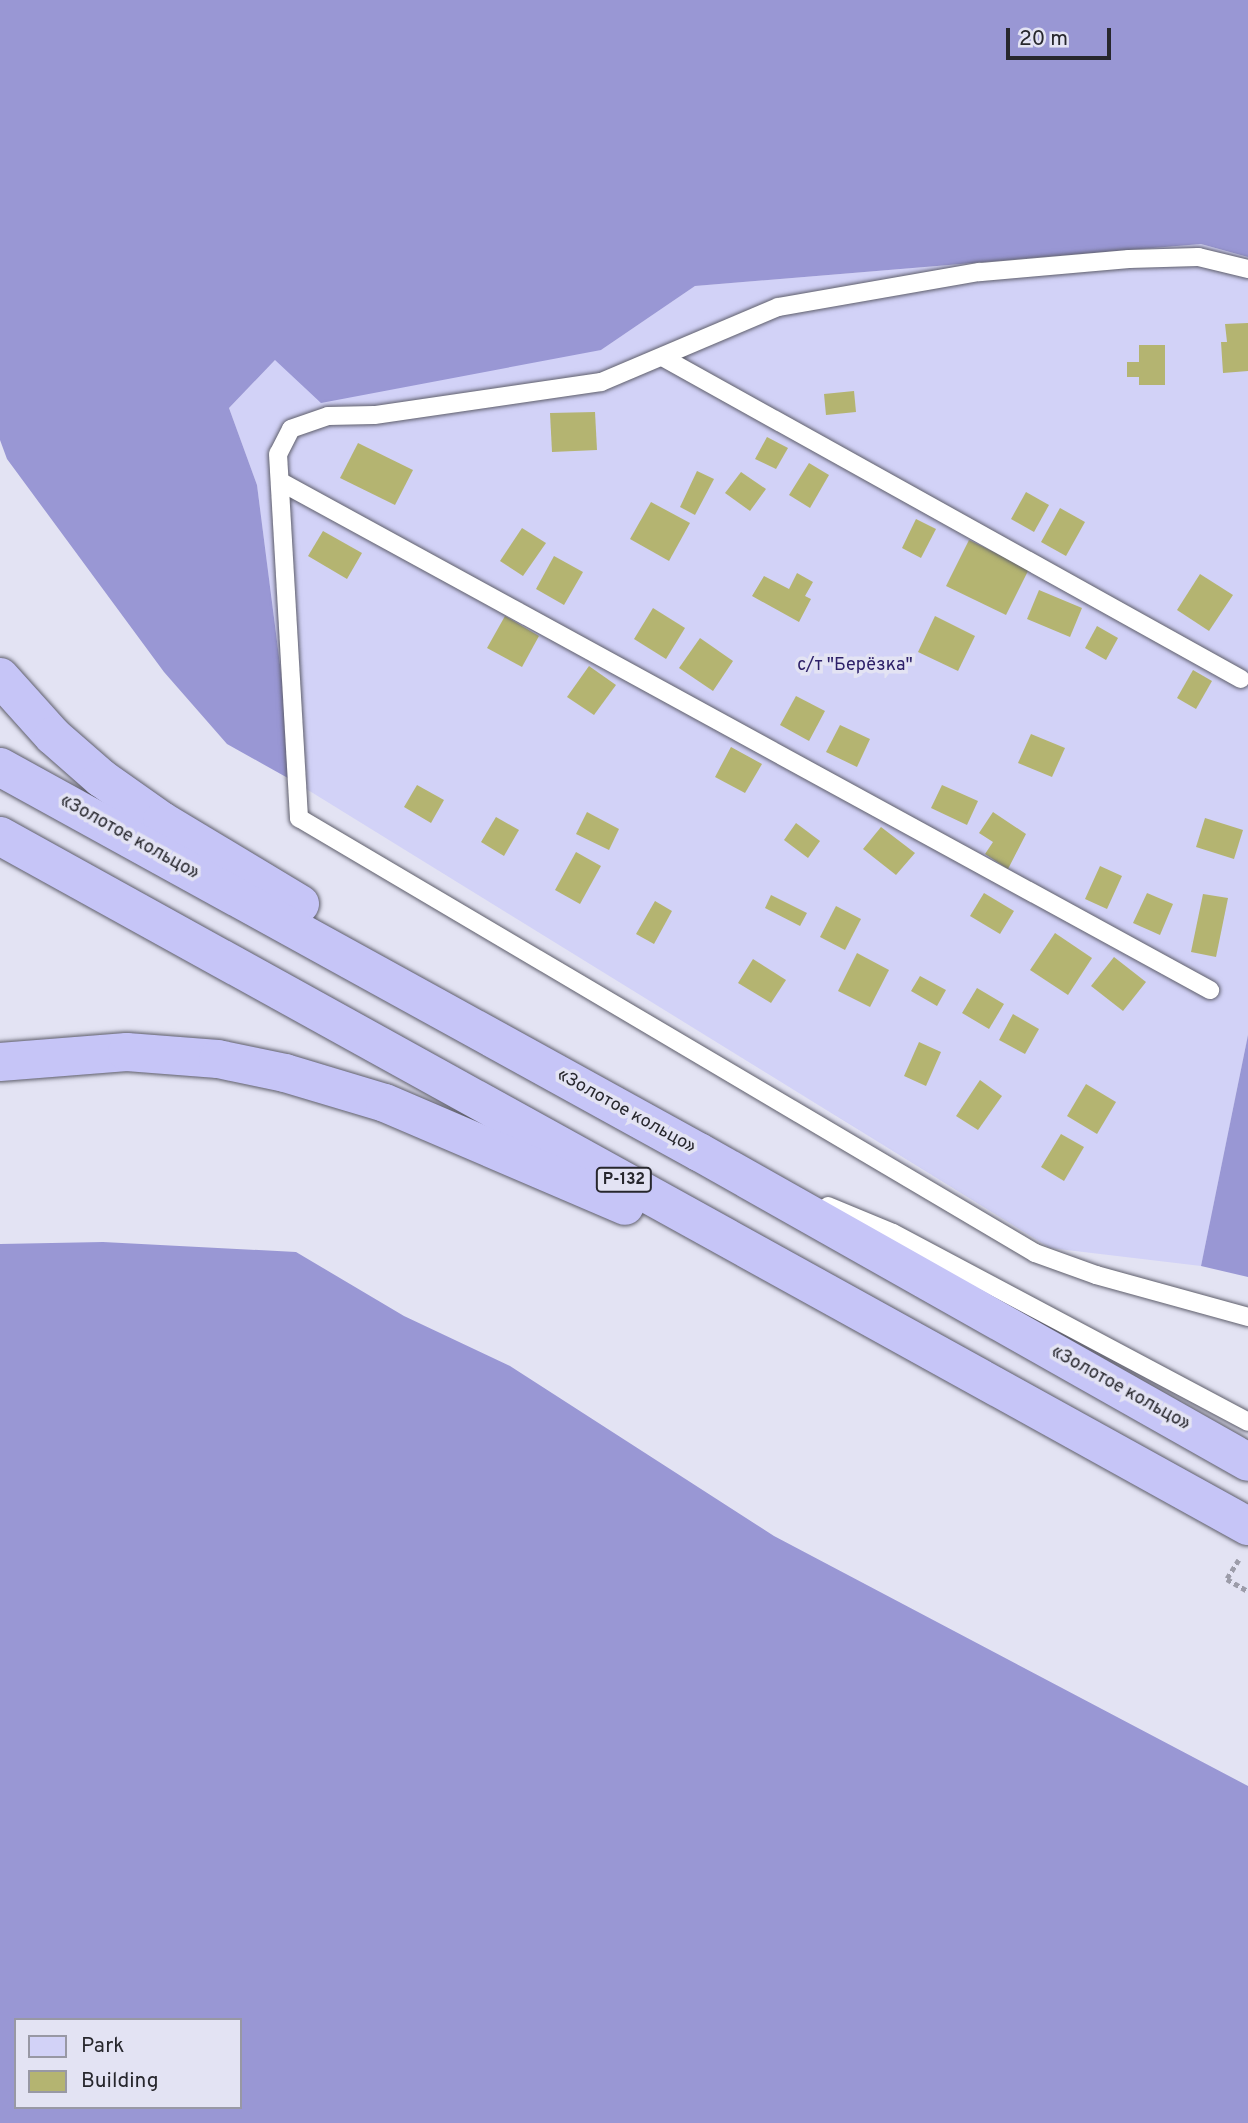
<!DOCTYPE html>
<html>
<head>
<meta charset="utf-8">
<style>
	body { margin:0 }
	#map { position:relative; width:1248px; height:2123px; overflow:hidden; background:#e3e3f3; font-family:Overpass,sans-serif }
	div>[style] { position:absolute }
	[style*='--x'] { left:calc(var(--x)*1px); top:calc(var(--y)*1px); width:calc(var(--w)*1px); rotate:calc(var(--a)*1deg) }
	.green>* { inset:0; background:#d2d2f7 }
	.forest>* { inset:0; background:#9997d4 }
	.building>* { inset:0; background:#b4b471 }
	.path>* { height:4.5px; margin-top:-2.25px; transform-origin:0; background:repeating-linear-gradient(90deg,#9c9ca9 0 5px,transparent 0 8.5px) }
	.roads { filter:drop-shadow(0 0 2px #5e5e6b) drop-shadow(0 0 2px #5e5e6b) }
	.lane>* { height:18px; margin:-9px; padding:0 9px; transform-origin:9px; border-radius:9px; background:#fff }
	.highway>* { height:38px; margin:-19px; padding:0 19px; transform-origin:19px; border-radius:19px; background:#c6c5f7 }
	span { translate:-50% -50%; white-space:nowrap; text-align:center; line-height:1.15; -webkit-text-stroke:7px #e3e3f3; paint-order:stroke }
	.shield-label span { padding:2px 5px; background:#e3e3f3; border:2px solid; border-radius:5px; -webkit-text-stroke-width:0 }
	.shield-label { font-size:16px; color:#27272d; font-weight:700 }
	.park-label { font-size:18px; color:#2d2068 }
	.street-label { font-size:18px; color:#27272d }
	.legend { position:absolute; left:14px; top:2018px; width:228px; height:91px; box-sizing:border-box; background:#e3e3f3; border:2px solid #9898a4; margin:0; padding:9px 12px; list-style:none; font-size:21px; color:#27272d }
	.legend li { display:flex; align-items:center; gap:14px; height:35px }
	.legend b { width:35px; border:2px solid #9898a4 }
	.scale { position:absolute; left:1006px; top:28px; width:105px; height:32px; box-sizing:border-box; border:4px solid #27272d; border-top:0; padding-left:9px; font-size:21px; line-height:24px; white-space:nowrap; color:#27272d; -webkit-text-stroke:5px #e3e3f3; paint-order:stroke }
</style>
</head>
<body>
<div id="map">
	<div class="green">
		<i style="clip-path:polygon(1201px 244px,1248px 257px,1248px 1035px,1201px 1266px,1050px 1248px,295px 782px,257px 485px,229px 408px,276px 359px,601px 350px,695px 286px)"></i>
	</div>
	<div class="forest">
		<i style="clip-path:polygon(0 0,1248px 0,1248px 257px,1201px 244px,695px 286px,601px 350px,321px 403px,275px 360px,229px 408px,257px 485px,295px 782px,227px 744px,164px 672px,7px 459px,0 440px)"></i>
		<i style="clip-path:polygon(1248px 1035px,1248px 1277px,1201px 1266px)"></i>
		<i style="clip-path:polygon(evenodd,103px 1242px,296px 1252px,404px 1316px,510px 1366px,774px 1536px,1248px 1786px,1248px 2123px,0 2123px,0 1244px,103px 1242px,16px 2020px,240px 2020px,240px 2107px,16px 2107px,16px 2020px)"></i>
	</div>
	<div class="building">
		<i style="clip-path:polygon(1248px 323px,1248px 371px,1223px 373px,1221px 342px,1227px 342px,1225px 324px)"></i>
		<i style="clip-path:polygon(1139px 345px,1165px 345px,1165px 385px,1139px 385px,1139px 377px,1127px 377px,1127px 362px,1139px 362px)"></i>
		<i style="clip-path:polygon(854px 391px,856px 412px,826px 415px,824px 394px)"></i>
		<i style="clip-path:polygon(595px 412px,597px 450px,552px 452px,550px 413px)"></i>
		<i style="clip-path:polygon(767px 437px,788px 448px,776px 469px,755px 459px)"></i>
		<i style="clip-path:polygon(358px 443px,413px 470px,395px 505px,340px 478px)"></i>
		<i style="clip-path:polygon(809px 463px,829px 475px,810px 508px,789px 495px)"></i>
		<i style="clip-path:polygon(697px 471px,714px 479px,695px 515px,680px 507px)"></i>
		<i style="clip-path:polygon(741px 472px,766px 489px,750px 511px,725px 493px)"></i>
		<i style="clip-path:polygon(1026px 492px,1049px 505px,1034px 532px,1011px 519px)"></i>
		<i style="clip-path:polygon(651px 502px,690px 523px,669px 561px,630px 539px)"></i>
		<i style="clip-path:polygon(1060px 508px,1085px 522px,1066px 556px,1041px 542px)"></i>
		<i style="clip-path:polygon(916px 519px,936px 529px,921px 558px,902px 548px)"></i>
		<i style="clip-path:polygon(522px 528px,546px 543px,523px 576px,500px 561px)"></i>
		<i style="clip-path:polygon(323px 531px,362px 553px,347px 579px,308px 556px)"></i>
		<i style="clip-path:polygon(969px 540px,1029px 569px,1006px 615px,946px 586px)"></i>
		<i style="clip-path:polygon(554px 556px,583px 572px,564px 605px,536px 589px)"></i>
		<i style="clip-path:polygon(797px 573px,813px 582px,805px 596px,811px 599px,799px 622px,752px 596px,764px 576px,789px 589px)"></i>
		<i style="clip-path:polygon(1200px 574px,1233px 595px,1209px 631px,1177px 610px)"></i>
		<i style="clip-path:polygon(1039px 590px,1082px 608px,1070px 637px,1027px 619px)"></i>
		<i style="clip-path:polygon(653px 608px,685px 628px,666px 659px,634px 639px)"></i>
		<i style="clip-path:polygon(505px 616px,539px 636px,522px 667px,487px 648px)"></i>
		<i style="clip-path:polygon(935px 616px,975px 636px,958px 671px,918px 652px)"></i>
		<i style="clip-path:polygon(1097px 626px,1118px 638px,1106px 660px,1085px 648px)"></i>
		<i style="clip-path:polygon(700px 638px,733px 661px,713px 691px,679px 668px)"></i>
		<i style="clip-path:polygon(589px 666px,616px 685px,594px 715px,567px 697px)"></i>
		<i style="clip-path:polygon(1193px 670px,1212px 681px,1196px 709px,1177px 698px)"></i>
		<i style="clip-path:polygon(796px 696px,825px 711px,809px 741px,780px 725px)"></i>
		<i style="clip-path:polygon(840px 725px,870px 739px,857px 767px,826px 752px)"></i>
		<i style="clip-path:polygon(1031px 734px,1065px 748px,1052px 777px,1018px 763px)"></i>
		<i style="clip-path:polygon(731px 747px,762px 764px,745px 793px,715px 777px)"></i>
		<i style="clip-path:polygon(417px 785px,444px 800px,431px 823px,404px 807px)"></i>
		<i style="clip-path:polygon(942px 785px,978px 801px,967px 825px,931px 808px)"></i>
		<i style="clip-path:polygon(587px 812px,619px 829px,609px 850px,576px 834px)"></i>
		<i style="clip-path:polygon(993px 812px,1026px 834px,1008px 869px,985px 854px,993px 842px,979px 833px)"></i>
		<i style="clip-path:polygon(496px 817px,519px 830px,504px 856px,481px 842px)"></i>
		<i style="clip-path:polygon(1205px 818px,1243px 830px,1234px 859px,1196px 847px)"></i>
		<i style="clip-path:polygon(796px 823px,820px 841px,808px 858px,784px 840px)"></i>
		<i style="clip-path:polygon(881px 827px,915px 853px,896px 875px,863px 849px)"></i>
		<i style="clip-path:polygon(576px 852px,601px 866px,580px 904px,555px 890px)"></i>
		<i style="clip-path:polygon(1100px 866px,1122px 876px,1107px 909px,1085px 899px)"></i>
		<i style="clip-path:polygon(984px 893px,1014px 911px,1000px 934px,970px 916px)"></i>
		<i style="clip-path:polygon(1147px 893px,1173px 904px,1160px 935px,1133px 923px)"></i>
		<i style="clip-path:polygon(1203px 894px,1228px 898px,1216px 957px,1191px 952px)"></i>
		<i style="clip-path:polygon(771px 895px,807px 913px,800px 926px,765px 908px)"></i>
		<i style="clip-path:polygon(655px 901px,672px 911px,654px 944px,636px 934px)"></i>
		<i style="clip-path:polygon(836px 906px,861px 919px,845px 950px,820px 937px)"></i>
		<i style="clip-path:polygon(1055px 933px,1092px 958px,1068px 995px,1030px 970px)"></i>
		<i style="clip-path:polygon(857px 953px,889px 970px,870px 1007px,838px 991px)"></i>
		<i style="clip-path:polygon(1114px 957px,1146px 982px,1123px 1011px,1091px 986px)"></i>
		<i style="clip-path:polygon(753px 959px,786px 980px,771px 1003px,738px 983px)"></i>
		<i style="clip-path:polygon(920px 976px,946px 990px,937px 1006px,911px 991px)"></i>
		<i style="clip-path:polygon(977px 988px,1004px 1004px,989px 1029px,962px 1013px)"></i>
		<i style="clip-path:polygon(1013px 1014px,1039px 1029px,1025px 1054px,999px 1040px)"></i>
		<i style="clip-path:polygon(919px 1042px,941px 1052px,926px 1086px,904px 1076px)"></i>
		<i style="clip-path:polygon(980px 1080px,1002px 1096px,978px 1130px,956px 1116px)"></i>
		<i style="clip-path:polygon(1086px 1084px,1116px 1102px,1097px 1134px,1067px 1116px)"></i>
		<i style="clip-path:polygon(1061px 1134px,1084px 1147px,1064px 1181px,1041px 1167px)"></i>
	</div>
	<div class="path">
		<i style="--x:1239;--y:1560;--w:22;--a:122"></i>
		<i style="--x:1227;--y:1579;--w:24;--a:30"></i>
	</div>
	<div class="roads">
		<div class="lane">
			<i style="--x:1248;--y:269;--w:51;--a:-166.5"></i>
			<i style="--x:1198;--y:257;--w:69;--a:178.3"></i>
			<i style="--x:1129;--y:259;--w:151;--a:175"></i>
			<i style="--x:979;--y:272;--w:204;--a:170.1"></i>
			<i style="--x:778;--y:307;--w:192;--a:157"></i>
			<i style="--x:601;--y:382;--w:229;--a:171.7"></i>
			<i style="--x:374;--y:415;--w:46;--a:178.8"></i>
			<i style="--x:328;--y:416;--w:39;--a:161"></i>
			<i style="--x:291;--y:429;--w:28;--a:117"></i>
			<i style="--x:278;--y:454;--w:365;--a:86.7"></i>
			<i style="--x:299;--y:818;--w:855;--a:30.58"></i>
			<i style="--x:1035;--y:1253;--w:65;--a:19.8"></i>
			<i style="--x:1096;--y:1275;--w:158;--a:15.4"></i>
			<i style="--x:664;--y:358;--w:660;--a:29.09"></i>
			<i style="--x:281;--y:482;--w:1059;--a:28.67"></i>
			<i style="--x:828;--y:1206;--w:70;--a:22.6"></i>
			<i style="--x:893;--y:1233;--w:402;--a:28"></i>
		</div>
		<div class="highway">
			<i style="--x:0;--y:677;--w:79;--a:48.1"></i>
			<i style="--x:53;--y:736;--w:64;--a:41.2"></i>
			<i style="--x:101;--y:778;--w:75;--a:35.2"></i>
			<i style="--x:162;--y:821;--w:161;--a:31"></i>
			<i style="--x:0;--y:767;--w:798;--a:28.85"></i>
			<i style="--x:699;--y:1152;--w:630;--a:29.45"></i>
			<i style="--x:0;--y:836;--w:1426;--a:28.94"></i>
			<i style="--x:0;--y:1062;--w:127;--a:-4.5"></i>
			<i style="--x:127;--y:1052;--w:91;--a:4.4"></i>
			<i style="--x:218;--y:1059;--w:68;--a:11.8"></i>
			<i style="--x:285;--y:1073;--w:104;--a:16.7"></i>
			<i style="--x:385;--y:1103;--w:261;--a:23.2"></i>
		</div>
	</div>
	<div class="shield-label">
		<span style="left:624px;top:1180px">Р-132</span>
	</div>
	<div class="park-label">
		<span style="left:855px;top:666px">c/т "Берёзка"</span>
	</div>
	<div class="street-label">
		<span style="left:129px;top:838px;rotate:29deg">«Золотое кольцо»</span>
		<span style="left:626px;top:1112px;rotate:29deg">«Золотое кольцо»</span>
		<span style="left:1120px;top:1389px;rotate:29deg">«Золотое кольцо»</span>
	</div>
	<ul class="legend">
	<li><b style="height:19px;background:#d2d2f7"></b>Park</li>
	<li><b style="height:19px;background:#b4b471"></b>Building</li>
	</ul>
	<div class="scale">20 m</div>
</div>
</body>
</html>
